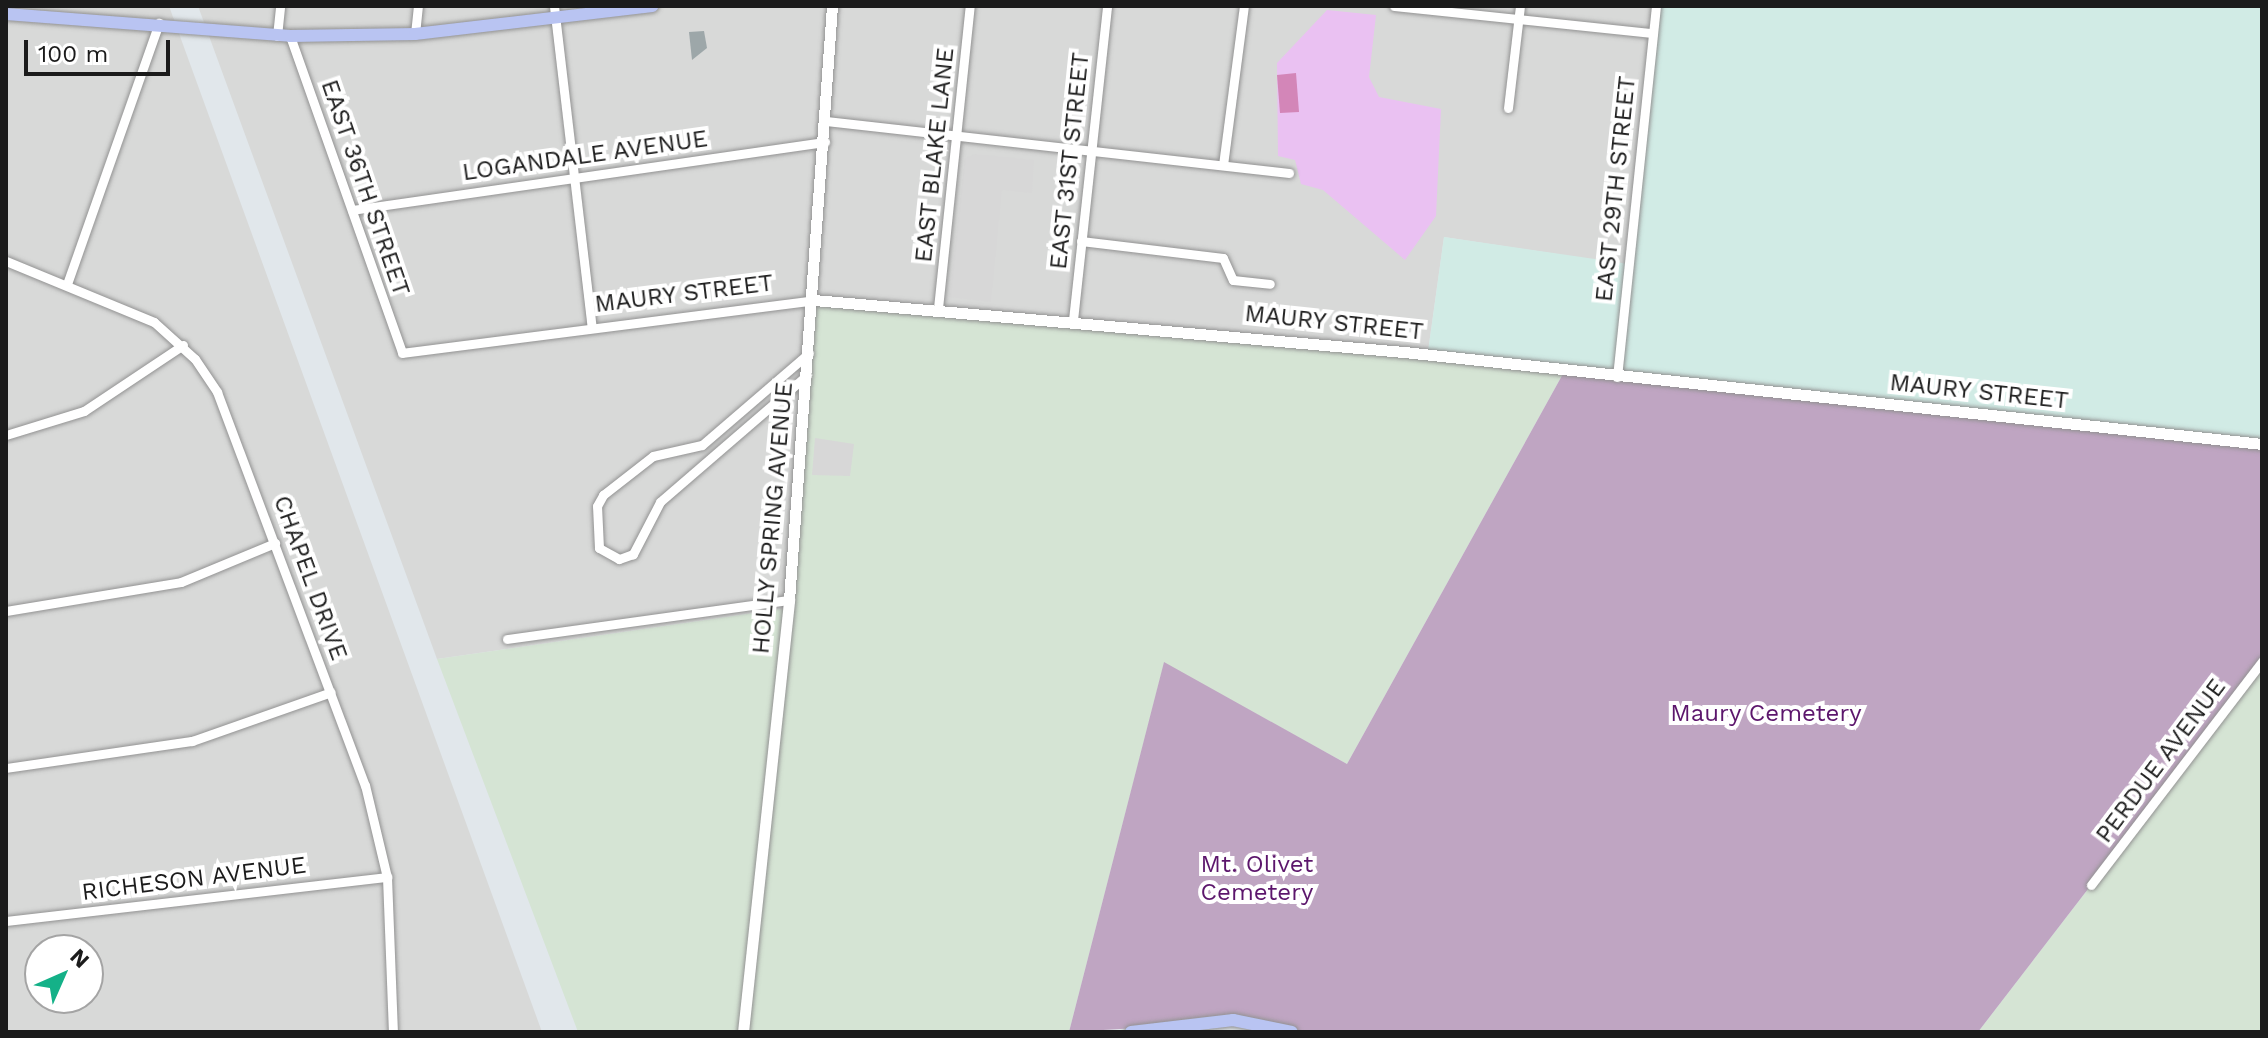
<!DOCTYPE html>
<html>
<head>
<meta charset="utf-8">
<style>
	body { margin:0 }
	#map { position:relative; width:2268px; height:1038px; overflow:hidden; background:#e1e7eb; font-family:"Work Sans",sans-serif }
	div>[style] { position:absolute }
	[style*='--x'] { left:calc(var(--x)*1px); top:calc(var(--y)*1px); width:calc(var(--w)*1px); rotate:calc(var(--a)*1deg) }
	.residential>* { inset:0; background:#d8d9d8 }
	.commercial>* { inset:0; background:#d1ebe5 }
	.industrial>* { inset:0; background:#d5e4d4 }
	.cemetery>* { inset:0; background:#bfa5c2 }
	.park>* { inset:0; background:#eac1f2 }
	.pitch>* { inset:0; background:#d386b8 }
	.parking>* { inset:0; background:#d7d7d7 }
	.building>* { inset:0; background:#9da7a9 }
	.roads { filter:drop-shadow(0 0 2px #929292) drop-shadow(0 0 2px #929292) }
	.minor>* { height:9px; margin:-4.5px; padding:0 4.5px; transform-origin:4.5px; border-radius:4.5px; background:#fff }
	.tertiary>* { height:11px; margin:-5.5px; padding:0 5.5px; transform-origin:5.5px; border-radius:5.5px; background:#fff }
	.secondary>* { height:12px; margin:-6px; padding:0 6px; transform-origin:6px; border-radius:6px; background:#b9c4f2 }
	span { translate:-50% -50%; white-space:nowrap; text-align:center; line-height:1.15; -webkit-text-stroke:8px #fff; paint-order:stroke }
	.street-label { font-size:24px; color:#1b1b1b }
	.park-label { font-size:24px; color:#5c166c }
	.frame { position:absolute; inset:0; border:8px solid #1b1b1b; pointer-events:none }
	.north { position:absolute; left:24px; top:934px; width:80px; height:80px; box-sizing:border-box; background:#fff; border:2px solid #a4a4a4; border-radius:50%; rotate:45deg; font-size:22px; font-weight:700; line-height:32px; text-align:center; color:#1b1b1b }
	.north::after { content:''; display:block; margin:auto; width:28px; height:36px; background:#14b188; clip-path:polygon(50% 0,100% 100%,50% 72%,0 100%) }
	.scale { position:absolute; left:24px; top:40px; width:146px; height:36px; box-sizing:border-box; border:4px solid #1b1b1b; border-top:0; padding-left:10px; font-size:24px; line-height:28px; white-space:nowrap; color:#1b1b1b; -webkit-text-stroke:6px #fff; paint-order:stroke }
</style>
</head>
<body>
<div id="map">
	<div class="residential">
		<i style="clip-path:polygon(evenodd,6px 6px,169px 6px,542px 1032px,6px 1032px,6px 6px,40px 950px,88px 950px,88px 998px,40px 998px,40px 950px)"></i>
		<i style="clip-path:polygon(198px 6px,1656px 6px,1629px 265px,1444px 237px,1427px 359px,789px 608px,437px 659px)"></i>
	</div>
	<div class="commercial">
		<i style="clip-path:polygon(1656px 6px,2262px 6px,2262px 446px,1427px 359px,1444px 237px,1629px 264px)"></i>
	</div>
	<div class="industrial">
		<i style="clip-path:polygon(812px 300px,1564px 372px,1347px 764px,1164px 663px,1069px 1032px,578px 1032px,437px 659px,788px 608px)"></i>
		<i style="clip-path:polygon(2262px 663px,2262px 1032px,1978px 1032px)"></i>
	</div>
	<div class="cemetery">
		<i style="clip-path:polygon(1564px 372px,2262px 446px,2262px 663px,1978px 1032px,1278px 1032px,1239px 1022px,1069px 1032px,1164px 662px,1347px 764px)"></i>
	</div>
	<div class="park">
		<i style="clip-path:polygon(1327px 10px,1376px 15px,1369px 77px,1379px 97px,1441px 109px,1436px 216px,1405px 260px,1323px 190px,1301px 184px,1295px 160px,1278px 156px,1277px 63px)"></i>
	</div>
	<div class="pitch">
		<i style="clip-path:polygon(1296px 73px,1299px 112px,1280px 113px,1277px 75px)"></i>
	</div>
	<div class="parking">
		<i style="clip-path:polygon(975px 154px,1034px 160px,1032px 193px,1002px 190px,991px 302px,949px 297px,965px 158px)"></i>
		<i style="clip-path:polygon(815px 438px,854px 444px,850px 476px,812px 475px)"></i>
	</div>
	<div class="building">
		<i style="clip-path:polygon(704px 31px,707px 48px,692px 60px,689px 32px)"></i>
	</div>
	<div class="roads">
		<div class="minor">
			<i style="--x:554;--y:6;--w:324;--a:83.3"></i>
			<i style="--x:1394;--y:6;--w:260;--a:6"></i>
			<i style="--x:415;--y:34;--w:28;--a:-84"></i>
			<i style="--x:277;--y:36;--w:30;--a:-84"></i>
			<i style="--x:290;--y:36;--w:336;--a:70.5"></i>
			<i style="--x:402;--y:353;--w:415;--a:-7.3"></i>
			<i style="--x:1508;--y:108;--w:103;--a:-83.3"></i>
			<i style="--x:826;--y:121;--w:466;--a:6.4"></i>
			<i style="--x:1223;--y:165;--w:160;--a:-82.5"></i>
			<i style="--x:352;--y:210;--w:478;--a:-8.2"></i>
			<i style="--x:1081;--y:241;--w:143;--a:6.8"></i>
			<i style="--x:1223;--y:258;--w:24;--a:66"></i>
			<i style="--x:1233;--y:280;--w:37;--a:6"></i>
			<i style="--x:6;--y:261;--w:160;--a:22.4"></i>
			<i style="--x:154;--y:322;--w:55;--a:42.1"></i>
			<i style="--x:195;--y:359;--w:40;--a:56"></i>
			<i style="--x:217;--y:392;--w:420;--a:69.4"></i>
			<i style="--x:365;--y:785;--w:95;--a:76.6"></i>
			<i style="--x:387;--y:877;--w:155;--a:87.8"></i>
			<i style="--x:67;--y:284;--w:277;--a:-70.6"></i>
			<i style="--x:938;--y:308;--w:304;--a:-84"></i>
			<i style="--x:1073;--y:320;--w:316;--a:-83.8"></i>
			<i style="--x:807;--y:375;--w:194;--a:139.2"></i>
			<i style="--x:660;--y:502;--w:59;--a:117.4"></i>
			<i style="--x:633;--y:554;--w:15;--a:160"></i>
			<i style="--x:619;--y:559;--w:23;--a:-151"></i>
			<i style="--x:599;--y:548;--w:42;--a:-92.7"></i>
			<i style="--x:597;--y:506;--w:13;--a:-61"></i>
			<i style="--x:603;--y:495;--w:63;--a:-38"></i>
			<i style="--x:653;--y:456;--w:50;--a:-12.7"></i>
			<i style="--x:702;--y:445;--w:141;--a:-40.7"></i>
			<i style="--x:1617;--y:377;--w:373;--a:-84"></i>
			<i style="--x:6;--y:435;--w:82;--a:-17.1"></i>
			<i style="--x:84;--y:411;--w:119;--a:-33.7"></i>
			<i style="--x:6;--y:611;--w:177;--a:-9.4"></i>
			<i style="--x:181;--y:582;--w:102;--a:-22.5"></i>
			<i style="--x:507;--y:639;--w:285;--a:-7.9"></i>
			<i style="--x:6;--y:768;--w:188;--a:-8.3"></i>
			<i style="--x:192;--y:741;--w:147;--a:-19.4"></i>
			<i style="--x:2091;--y:885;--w:282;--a:-52.6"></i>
			<i style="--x:6;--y:921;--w:384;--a:-6.6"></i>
		</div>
		<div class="tertiary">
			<i style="--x:814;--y:300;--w:592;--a:5.04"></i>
			<i style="--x:1404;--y:352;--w:863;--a:6.12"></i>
			<i style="--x:743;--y:1032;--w:434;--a:-83.9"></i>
			<i style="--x:789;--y:600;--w:596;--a:-85.86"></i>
		</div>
		<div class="secondary">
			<i style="--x:6;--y:14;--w:285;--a:4.4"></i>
			<i style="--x:290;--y:36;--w:125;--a:-0.9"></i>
			<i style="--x:415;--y:34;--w:239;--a:-6.7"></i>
			<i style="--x:1131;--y:1032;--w:103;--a:-6.7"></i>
			<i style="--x:1233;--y:1020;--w:60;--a:11.5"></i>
		</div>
	</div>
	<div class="street-label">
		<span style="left:935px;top:155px;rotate:-84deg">EAST BLAKE LANE</span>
		<span style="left:585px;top:156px;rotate:-8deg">LOGANDALE AVENUE</span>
		<span style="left:1070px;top:161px;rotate:-84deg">EAST 31ST STREET</span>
		<span style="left:365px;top:188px;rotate:71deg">EAST 36TH STREET</span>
		<span style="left:1616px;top:189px;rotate:-84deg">EAST 29TH STREET</span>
		<span style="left:684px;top:294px;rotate:-7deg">MAURY STREET</span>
		<span style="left:1334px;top:323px;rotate:6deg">MAURY STREET</span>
		<span style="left:1979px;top:392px;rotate:6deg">MAURY STREET</span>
		<span style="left:773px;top:518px;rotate:-85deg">HOLLY SPRING AVENUE</span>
		<span style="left:310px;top:578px;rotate:70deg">CHAPEL DRIVE</span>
		<span style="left:2161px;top:761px;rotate:-53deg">PERDUE AVENUE</span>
		<span style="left:194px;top:879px;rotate:-7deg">RICHESON AVENUE</span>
	</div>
	<div class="park-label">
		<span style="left:1766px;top:714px">Maury Cemetery</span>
		<span style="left:1257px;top:879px">Mt. Olivet<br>Cemetery</span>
	</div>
	<div class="frame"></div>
	<div class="north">N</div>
	<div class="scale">100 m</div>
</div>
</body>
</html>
